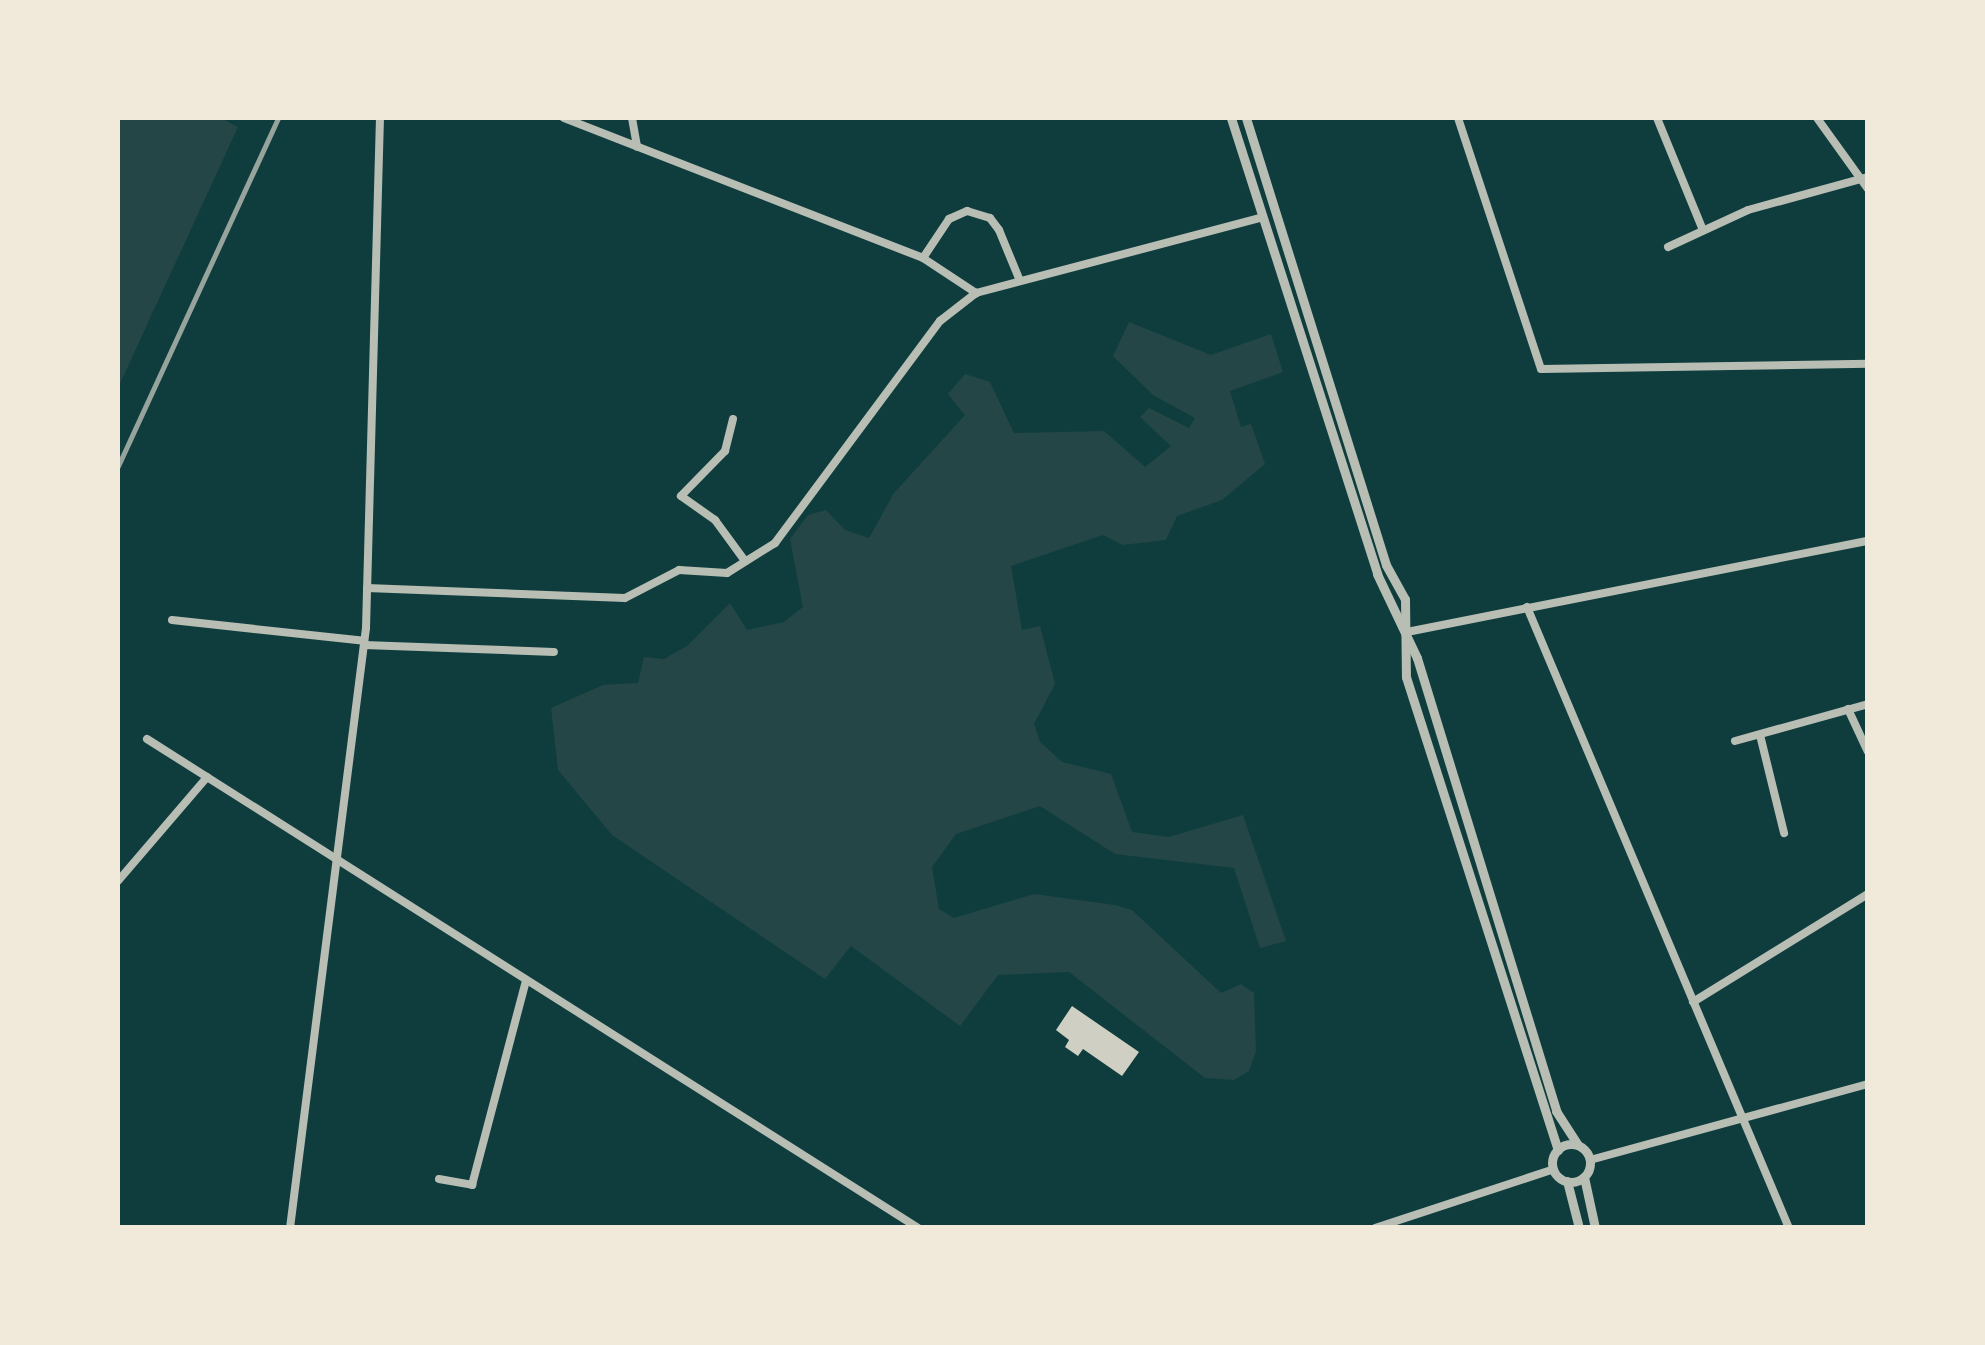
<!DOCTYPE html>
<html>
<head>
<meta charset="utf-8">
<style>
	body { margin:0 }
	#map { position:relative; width:1985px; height:1345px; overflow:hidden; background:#0f3d3e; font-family:Raleway,sans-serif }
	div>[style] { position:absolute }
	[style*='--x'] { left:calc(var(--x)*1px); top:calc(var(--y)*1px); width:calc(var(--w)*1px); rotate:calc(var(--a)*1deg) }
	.green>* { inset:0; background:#244646 }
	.building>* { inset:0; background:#cfcfc3 }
	.minor>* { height:8px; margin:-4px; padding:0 4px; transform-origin:4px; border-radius:4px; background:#b8beb3 }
	.tertiary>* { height:9px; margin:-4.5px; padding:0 4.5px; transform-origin:4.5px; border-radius:4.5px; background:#b8beb3 }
	.tertiary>.ring { margin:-4.5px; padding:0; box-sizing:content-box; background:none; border:9px solid #b8beb3; border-radius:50% }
	.rail>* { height:5px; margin:-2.5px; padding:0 2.5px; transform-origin:2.5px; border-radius:2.5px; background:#97a49c }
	span { translate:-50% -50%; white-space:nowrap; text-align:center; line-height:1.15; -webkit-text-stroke:8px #f1e9da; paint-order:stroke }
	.frame { position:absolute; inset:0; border:120px solid #f1e9da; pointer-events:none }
</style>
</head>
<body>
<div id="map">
	<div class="green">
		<i style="clip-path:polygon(118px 118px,221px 118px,238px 127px,118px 388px)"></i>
		<i style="clip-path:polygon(1129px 322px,1211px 355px,1271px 334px,1283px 372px,1230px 391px,1241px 427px,1251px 424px,1265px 464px,1222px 500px,1177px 516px,1166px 540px,1123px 545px,1103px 535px,1011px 566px,1022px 630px,1040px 626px,1055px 684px,1034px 724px,1040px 742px,1062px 762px,1111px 774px,1132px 832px,1169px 837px,1243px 815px,1286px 941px,1260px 948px,1234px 868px,1115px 854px,1040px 806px,956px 834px,932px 867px,939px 909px,954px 918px,1034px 894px,1115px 905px,1132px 910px,1221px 993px,1241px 984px,1254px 993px,1256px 1051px,1249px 1071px,1234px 1080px,1205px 1078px,1069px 972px,998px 975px,960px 1026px,851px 946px,825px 979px,612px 835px,558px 770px,551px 708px,603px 685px,638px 683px,644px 657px,664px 659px,687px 646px,730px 603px,747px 630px,784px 622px,803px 607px,790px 539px,808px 515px,826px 510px,845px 530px,869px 538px,894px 493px,965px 415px,948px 394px,965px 374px,990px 382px,1014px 433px,1104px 431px,1145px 467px,1171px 446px,1140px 417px,1149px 408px,1189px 428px,1195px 418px,1153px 395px,1113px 356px)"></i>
	</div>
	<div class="building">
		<i style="clip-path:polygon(1072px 1006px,1139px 1052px,1122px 1076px,1083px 1049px,1078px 1056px,1065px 1047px,1069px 1040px,1056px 1030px)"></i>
	</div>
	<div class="minor">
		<i style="--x:564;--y:118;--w:385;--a:21.3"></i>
		<i style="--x:923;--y:258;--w:64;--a:33.4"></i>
		<i style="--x:632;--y:118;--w:29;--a:80"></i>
		<i style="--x:1458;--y:118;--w:264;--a:71.7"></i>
		<i style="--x:1541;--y:369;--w:327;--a:-0.9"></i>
		<i style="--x:1657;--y:118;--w:121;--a:67.7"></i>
		<i style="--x:1817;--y:118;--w:87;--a:54.3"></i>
		<i style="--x:1668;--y:247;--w:88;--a:-24.8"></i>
		<i style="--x:1748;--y:210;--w:124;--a:-15.4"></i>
		<i style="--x:923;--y:258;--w:47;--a:-56.3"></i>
		<i style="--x:949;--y:219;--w:20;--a:-24"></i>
		<i style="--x:967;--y:211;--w:24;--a:17"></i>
		<i style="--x:990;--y:218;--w:15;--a:53"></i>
		<i style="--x:999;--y:230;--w:55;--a:67.6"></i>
		<i style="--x:733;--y:419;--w:33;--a:104"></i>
		<i style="--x:725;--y:451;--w:63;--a:134.4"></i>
		<i style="--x:681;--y:496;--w:42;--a:35.2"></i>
		<i style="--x:715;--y:520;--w:51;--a:53.8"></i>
		<i style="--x:367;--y:588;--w:258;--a:2.2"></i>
		<i style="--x:625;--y:598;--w:61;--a:-27.4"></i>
		<i style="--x:679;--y:570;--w:48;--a:3.6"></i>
		<i style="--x:727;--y:573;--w:57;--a:-32"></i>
		<i style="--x:775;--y:543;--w:277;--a:-53.4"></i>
		<i style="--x:940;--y:321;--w:46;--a:-37.9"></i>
		<i style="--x:976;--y:293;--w:294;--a:-14.8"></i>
		<i style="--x:1527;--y:607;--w:674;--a:67.13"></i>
		<i style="--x:172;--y:620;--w:193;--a:6.2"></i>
		<i style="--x:1407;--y:632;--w:470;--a:-11.2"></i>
		<i style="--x:364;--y:645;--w:190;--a:2.1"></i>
		<i style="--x:1848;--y:709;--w:47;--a:65.1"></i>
		<i style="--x:1760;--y:735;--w:101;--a:76.2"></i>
		<i style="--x:147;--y:739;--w:913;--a:32.38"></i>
		<i style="--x:1735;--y:741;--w:138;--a:-15.5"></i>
		<i style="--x:118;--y:881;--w:137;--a:-49.4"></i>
		<i style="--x:1693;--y:1002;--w:206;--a:-31.7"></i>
		<i style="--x:1590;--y:1160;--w:288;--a:-15.3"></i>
		<i style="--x:439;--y:1179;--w:34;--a:10"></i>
		<i style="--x:472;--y:1185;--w:211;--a:-75.2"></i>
		<i style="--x:290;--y:1228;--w:605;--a:-82.78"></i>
		<i style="--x:366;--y:628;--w:510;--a:-88.43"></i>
		<i style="--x:1375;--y:1228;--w:188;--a:-18.2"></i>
	</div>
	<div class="tertiary">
		<i style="--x:1231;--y:118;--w:479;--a:72.2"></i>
		<i style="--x:1377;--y:574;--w:93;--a:64.5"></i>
		<i style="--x:1417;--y:658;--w:474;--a:72.9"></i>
		<i style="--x:1556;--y:1111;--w:40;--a:57.1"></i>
		<i style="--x:1246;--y:118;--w:468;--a:72.6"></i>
		<i style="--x:1386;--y:565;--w:39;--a:61"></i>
		<i style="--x:1405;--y:599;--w:78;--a:89.3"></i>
		<i style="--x:1406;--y:677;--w:497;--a:72.2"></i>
		<i class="ring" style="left:1552px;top:1144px;width:29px;height:29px"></i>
		<i style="--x:1584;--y:1177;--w:52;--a:77.8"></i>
		<i style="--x:1567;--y:1181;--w:49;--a:75.7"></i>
	</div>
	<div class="rail">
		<i style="--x:118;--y:466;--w:383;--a:-65.3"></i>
	</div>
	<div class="frame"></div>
</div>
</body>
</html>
